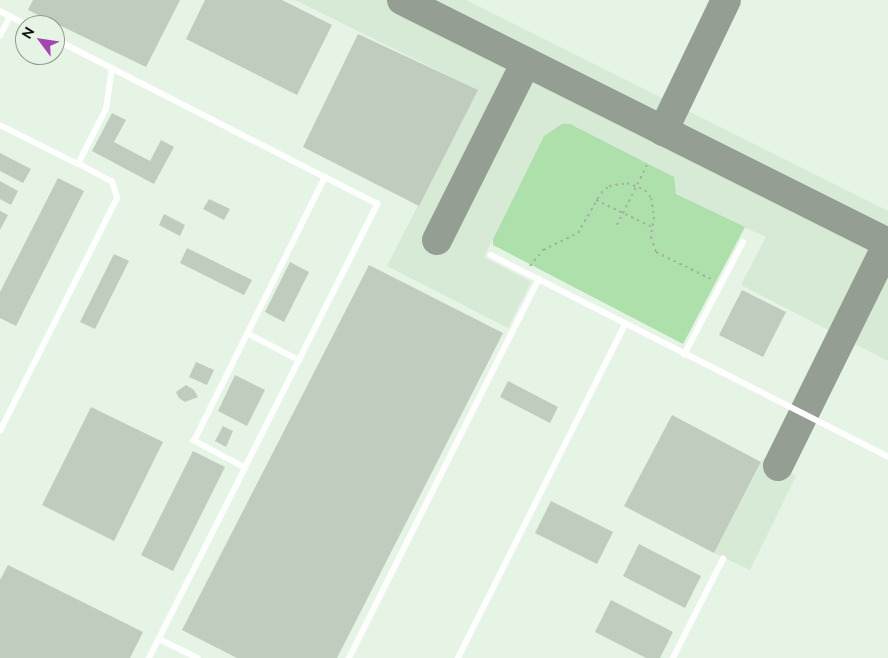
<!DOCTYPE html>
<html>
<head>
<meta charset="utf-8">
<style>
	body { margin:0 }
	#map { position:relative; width:888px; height:658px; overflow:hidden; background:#e6f4e5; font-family:Raleway,sans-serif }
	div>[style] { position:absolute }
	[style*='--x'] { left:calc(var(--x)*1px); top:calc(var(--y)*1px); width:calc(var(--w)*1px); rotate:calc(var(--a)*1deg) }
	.built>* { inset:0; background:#d6ead5 }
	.green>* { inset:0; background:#aee0ab }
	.taxiway>* { height:30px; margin:-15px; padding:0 15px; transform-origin:15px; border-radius:15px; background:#949e93 }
	.building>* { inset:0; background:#bfccbe }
	.path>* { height:2px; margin-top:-1px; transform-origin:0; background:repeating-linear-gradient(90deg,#a5afa4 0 2.5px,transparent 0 6.5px) }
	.lane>* { height:5.5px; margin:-2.75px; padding:0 2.75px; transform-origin:2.75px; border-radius:2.75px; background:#fff }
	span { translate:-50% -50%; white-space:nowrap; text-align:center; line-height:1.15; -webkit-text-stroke:4px #e6f4e5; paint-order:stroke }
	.north { position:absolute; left:15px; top:15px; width:50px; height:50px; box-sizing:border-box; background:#e6f4e5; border:1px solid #919b90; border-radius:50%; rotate:301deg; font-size:14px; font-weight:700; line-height:20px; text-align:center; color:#111510 }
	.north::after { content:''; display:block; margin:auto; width:18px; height:22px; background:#a446af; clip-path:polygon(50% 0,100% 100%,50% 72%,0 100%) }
</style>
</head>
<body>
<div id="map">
	<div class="built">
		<i style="clip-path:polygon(295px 0,466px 0,888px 211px,888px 361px,741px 285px,766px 237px,544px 136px,484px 257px,531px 282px,508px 328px,387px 266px,477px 90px)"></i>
		<i style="clip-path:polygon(764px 458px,796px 476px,750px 570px,714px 553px)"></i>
	</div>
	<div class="green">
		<i style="clip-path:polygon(562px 124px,570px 124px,674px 177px,676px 194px,745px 227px,683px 344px,493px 245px,493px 239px,544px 136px)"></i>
	</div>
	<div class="taxiway">
		<i style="--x:402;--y:0;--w:543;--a:26.57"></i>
		<i style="--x:663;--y:131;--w:145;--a:-64.3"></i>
		<i style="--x:437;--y:240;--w:199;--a:-63.4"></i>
		<i style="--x:778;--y:466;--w:249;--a:-63.7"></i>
	</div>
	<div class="building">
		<i style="clip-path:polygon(33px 0,180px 0,146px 67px,28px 10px)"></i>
		<i style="clip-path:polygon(205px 0,282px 0,332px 25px,297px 95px,186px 39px)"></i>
		<i style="clip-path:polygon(358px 34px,478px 90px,419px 206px,303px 147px)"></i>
		<i style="clip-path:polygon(112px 113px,126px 120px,114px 142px,150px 161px,161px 140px,174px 147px,154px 184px,92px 151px)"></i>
		<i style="clip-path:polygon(0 153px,31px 169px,23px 183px,0 171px)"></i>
		<i style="clip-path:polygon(58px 178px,84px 191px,16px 326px,0 318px,0 292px)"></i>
		<i style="clip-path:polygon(0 181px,18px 191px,11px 205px,0 199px)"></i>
		<i style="clip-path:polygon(209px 199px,230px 209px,224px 220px,203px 209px)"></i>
		<i style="clip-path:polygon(0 211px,8px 215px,0 230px)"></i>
		<i style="clip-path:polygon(164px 214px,185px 225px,180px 236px,159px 225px)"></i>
		<i style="clip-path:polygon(187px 248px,252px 280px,244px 295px,180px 263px)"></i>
		<i style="clip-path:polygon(114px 254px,129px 261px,95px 329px,80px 322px)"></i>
		<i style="clip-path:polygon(290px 262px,309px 272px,284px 322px,265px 312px)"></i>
		<i style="clip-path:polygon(369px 265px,503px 333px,337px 658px,237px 658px,182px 630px)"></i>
		<i style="clip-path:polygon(742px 290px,786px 312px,763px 357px,719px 335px)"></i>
		<i style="clip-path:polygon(196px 362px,214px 370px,207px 385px,189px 377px)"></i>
		<i style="clip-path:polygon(235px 375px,265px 390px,247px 426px,218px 411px)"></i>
		<i style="clip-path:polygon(508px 381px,558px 407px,550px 423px,500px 397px)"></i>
		<i style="clip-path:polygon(186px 385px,194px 390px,198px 397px,185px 402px,179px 398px,176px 392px)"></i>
		<i style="clip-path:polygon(91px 407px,163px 442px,114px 541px,42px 505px)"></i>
		<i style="clip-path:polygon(672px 415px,761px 462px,714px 553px,624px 506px)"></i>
		<i style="clip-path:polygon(223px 426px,233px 431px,226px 447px,215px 441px)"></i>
		<i style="clip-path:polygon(193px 451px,225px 467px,173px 571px,141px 555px)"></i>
		<i style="clip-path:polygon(551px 501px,613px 532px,597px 564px,535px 533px)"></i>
		<i style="clip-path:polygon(639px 544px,701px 576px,685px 608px,623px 576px)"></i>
		<i style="clip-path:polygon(8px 565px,143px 632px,130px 658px,0 658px,0 580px)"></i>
		<i style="clip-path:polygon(611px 600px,673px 632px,660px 658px,646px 658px,595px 632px)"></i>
	</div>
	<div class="path">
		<i style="--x:596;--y:200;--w:62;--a:25.7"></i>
		<i style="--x:617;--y:225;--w:67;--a:-63.4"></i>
		<i style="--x:530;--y:266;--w:21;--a:-51"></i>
		<i style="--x:543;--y:250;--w:39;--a:-26"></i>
		<i style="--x:578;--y:233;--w:46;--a:-60.1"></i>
		<i style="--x:601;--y:193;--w:11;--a:-41"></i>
		<i style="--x:609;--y:186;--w:18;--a:-9"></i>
		<i style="--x:627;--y:183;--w:19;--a:21"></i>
		<i style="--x:645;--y:190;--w:10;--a:53"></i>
		<i style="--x:651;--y:198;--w:19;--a:81"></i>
		<i style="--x:654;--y:217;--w:20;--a:99"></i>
		<i style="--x:651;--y:237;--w:16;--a:72"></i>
		<i style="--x:656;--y:252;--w:64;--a:26.2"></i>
	</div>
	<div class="lane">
		<i style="--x:0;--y:11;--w:30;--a:27"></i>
		<i style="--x:0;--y:36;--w:22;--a:-63"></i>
		<i style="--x:55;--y:39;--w:303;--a:27.1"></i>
		<i style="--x:325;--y:177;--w:59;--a:27"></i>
		<i style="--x:378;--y:204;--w:296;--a:116.7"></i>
		<i style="--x:245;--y:468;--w:58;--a:-152.1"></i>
		<i style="--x:194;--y:441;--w:295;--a:-63.6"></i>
		<i style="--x:0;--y:125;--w:87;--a:26.6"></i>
		<i style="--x:78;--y:164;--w:62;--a:-63"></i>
		<i style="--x:106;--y:109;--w:41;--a:-81.7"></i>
		<i style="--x:491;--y:255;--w:445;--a:26.9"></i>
		<i style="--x:247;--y:333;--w:59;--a:27.4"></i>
		<i style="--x:684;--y:355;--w:127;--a:-62.4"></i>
		<i style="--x:0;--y:431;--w:261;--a:-63.3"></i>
		<i style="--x:117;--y:198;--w:17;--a:-107"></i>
		<i style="--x:112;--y:182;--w:38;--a:-152"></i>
		<i style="--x:159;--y:639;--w:43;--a:26"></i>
		<i style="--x:149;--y:658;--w:213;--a:-63.2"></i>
		<i style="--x:349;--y:658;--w:424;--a:-63.4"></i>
		<i style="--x:458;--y:658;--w:373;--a:-63.4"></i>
		<i style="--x:673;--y:658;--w:111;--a:-63.2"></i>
	</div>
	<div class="north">N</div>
</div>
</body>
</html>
